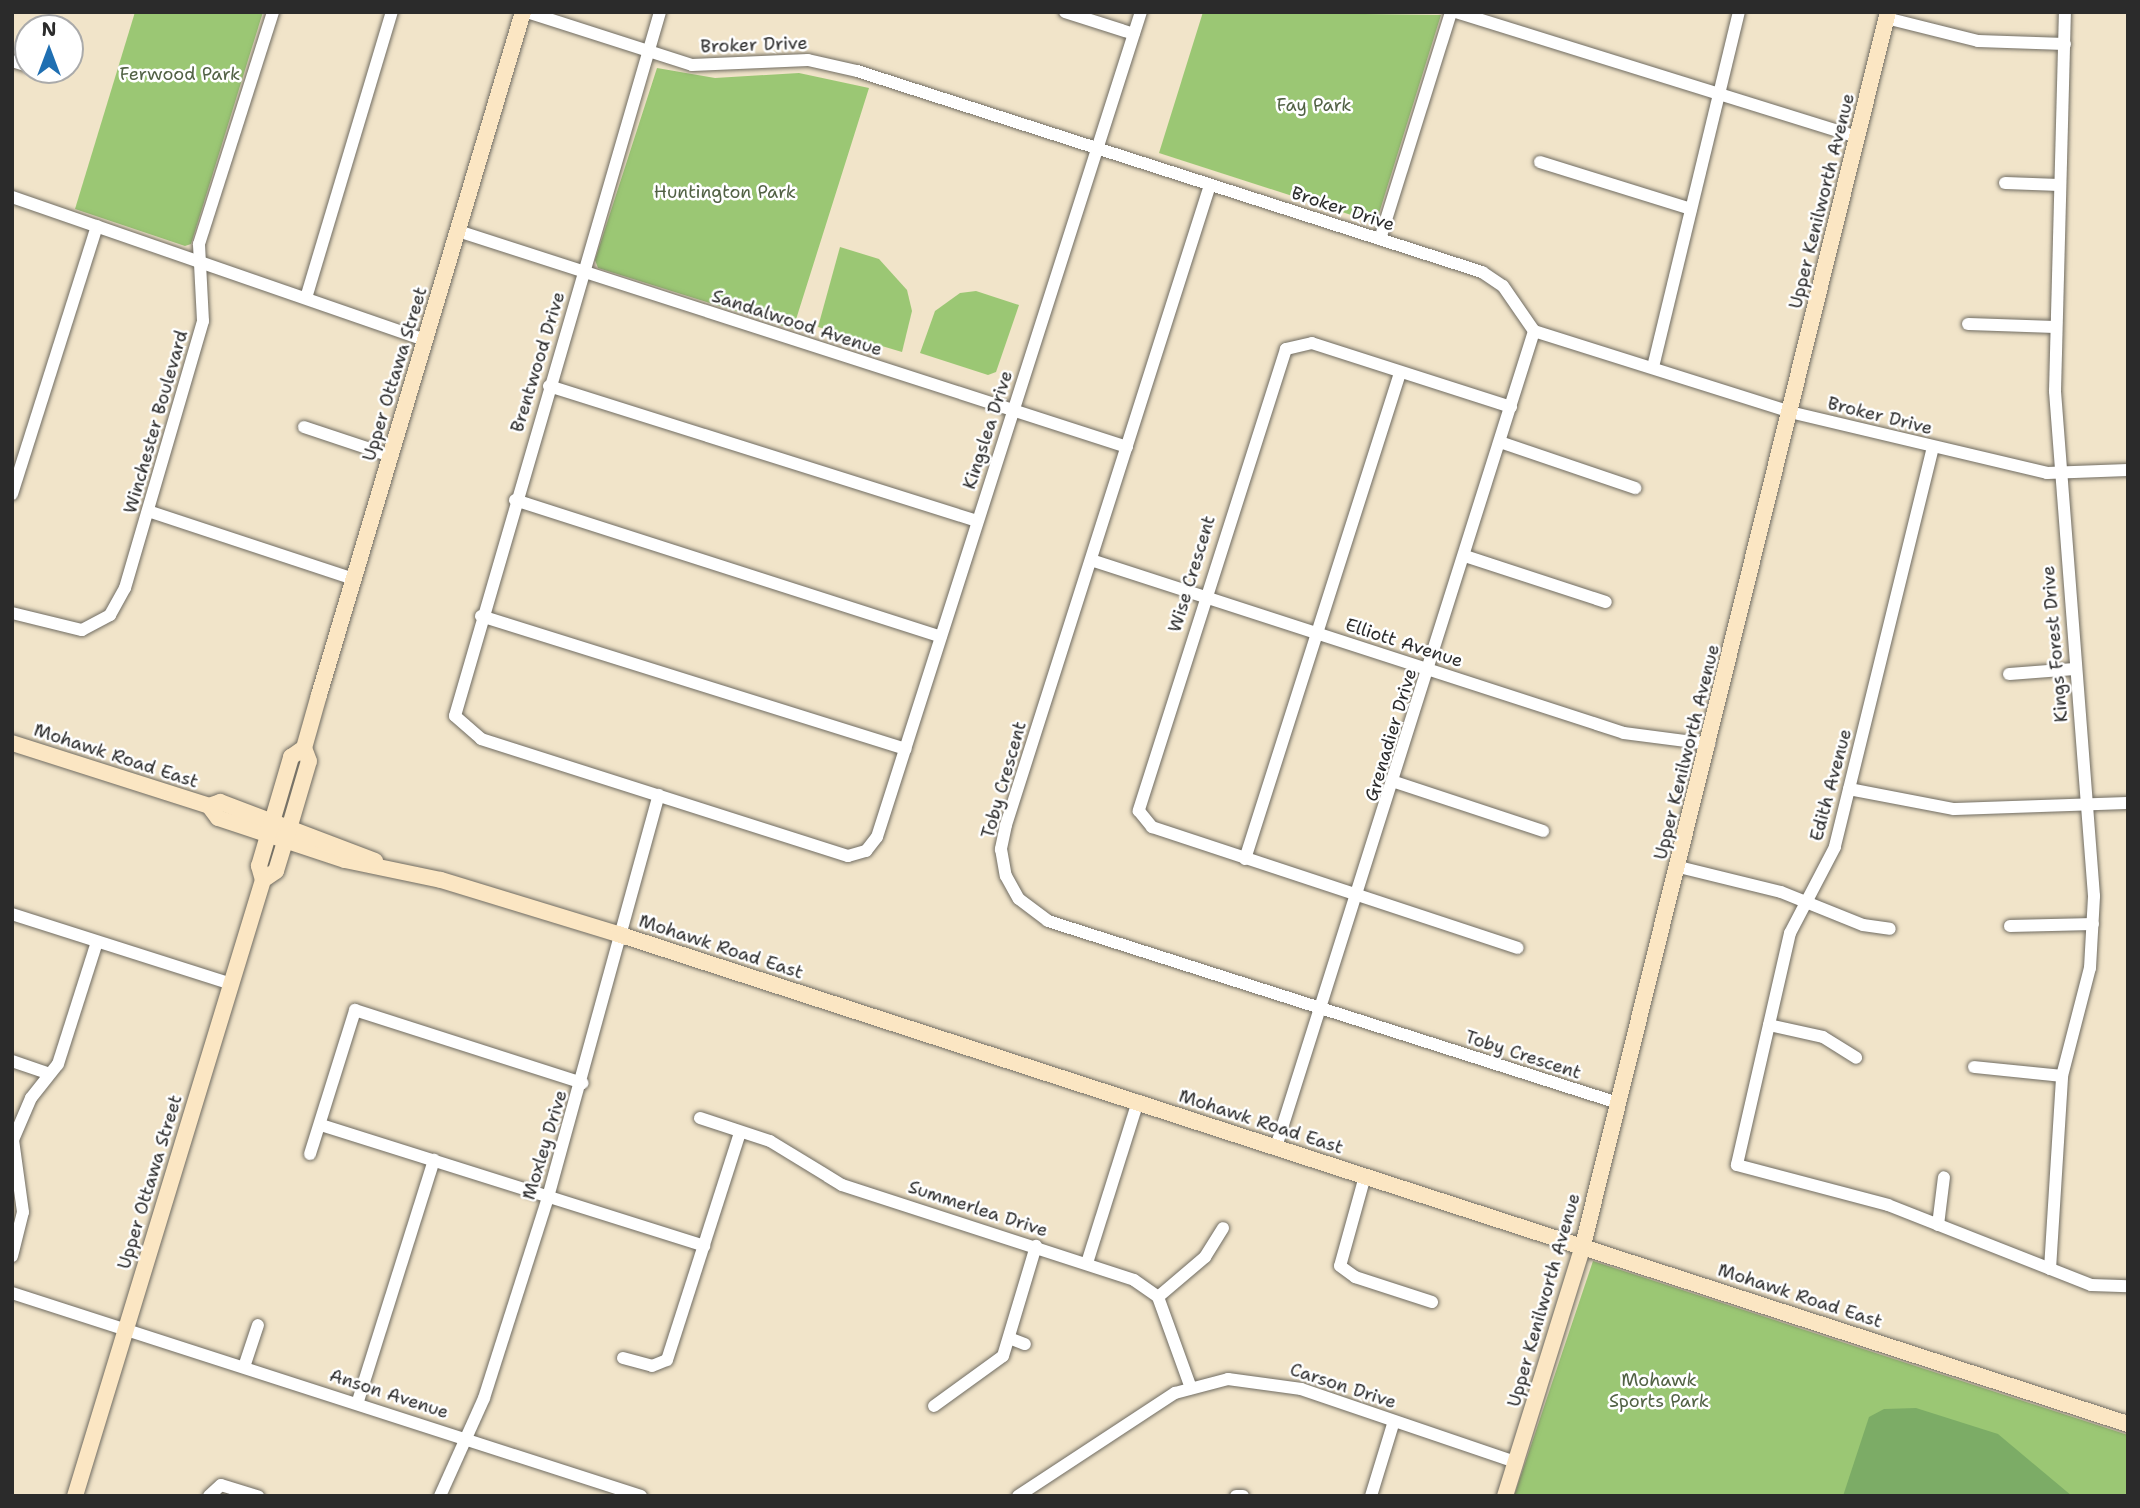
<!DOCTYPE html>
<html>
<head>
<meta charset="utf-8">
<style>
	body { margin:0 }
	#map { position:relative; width:2140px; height:1508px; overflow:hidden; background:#f1e4c9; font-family:"Shantell Sans",sans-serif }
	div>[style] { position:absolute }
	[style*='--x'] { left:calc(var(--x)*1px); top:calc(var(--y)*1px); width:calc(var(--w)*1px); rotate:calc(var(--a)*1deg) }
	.green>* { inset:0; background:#9bc774 }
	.forest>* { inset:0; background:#7cac66 }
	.roads { filter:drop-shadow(0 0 2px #706c62) drop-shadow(0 0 2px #706c62) }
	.street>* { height:12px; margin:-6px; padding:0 6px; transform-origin:6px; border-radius:6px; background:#fff }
	.secondary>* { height:16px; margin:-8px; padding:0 8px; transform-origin:8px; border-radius:8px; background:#fbe6c3 }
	span { translate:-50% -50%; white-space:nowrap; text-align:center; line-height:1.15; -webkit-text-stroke:5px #fff; paint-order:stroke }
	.street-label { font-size:18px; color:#2b2b2b }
	.park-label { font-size:18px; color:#526245 }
	.frame { position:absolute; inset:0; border:14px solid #2b2b2b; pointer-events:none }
	.north { position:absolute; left:14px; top:14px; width:70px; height:70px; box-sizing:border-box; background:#fff; border:2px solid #aaa; border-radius:50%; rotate:0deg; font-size:19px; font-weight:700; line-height:28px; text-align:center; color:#2b2b2b }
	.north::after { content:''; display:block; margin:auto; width:24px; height:32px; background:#1f6fb2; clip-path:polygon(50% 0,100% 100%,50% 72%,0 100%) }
</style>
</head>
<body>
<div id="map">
	<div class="green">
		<i style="clip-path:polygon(135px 12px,263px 12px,191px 244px,185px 246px,75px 209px)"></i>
		<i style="clip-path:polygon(1203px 12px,1441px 15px,1376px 223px,1159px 153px)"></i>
		<i style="clip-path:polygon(657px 68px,715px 78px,799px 73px,869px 88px,793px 329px,598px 268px,595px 260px)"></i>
		<i style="clip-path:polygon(840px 247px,879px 259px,907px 290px,912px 311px,902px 352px,818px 327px)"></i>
		<i style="clip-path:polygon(976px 291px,1019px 305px,996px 372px,988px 375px,920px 353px,935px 311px,960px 293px)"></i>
		<i style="clip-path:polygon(1593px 1261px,2128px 1435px,2128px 1496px,1514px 1496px)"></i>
	</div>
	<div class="forest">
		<i style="clip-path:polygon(1916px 1408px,1998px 1434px,2072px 1496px,1843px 1496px,1869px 1417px,1884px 1409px)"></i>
	</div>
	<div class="roads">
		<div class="street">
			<i style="--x:527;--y:12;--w:173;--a:17.8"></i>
			<i style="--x:692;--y:65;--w:116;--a:-2.5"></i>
			<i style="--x:808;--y:60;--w:50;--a:12.7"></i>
			<i style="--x:857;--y:71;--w:657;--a:17.83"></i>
			<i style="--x:1482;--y:272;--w:25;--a:34"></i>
			<i style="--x:1503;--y:286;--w:55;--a:55.4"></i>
			<i style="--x:1534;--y:331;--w:273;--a:17.5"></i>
			<i style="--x:1794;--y:413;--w:260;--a:13.3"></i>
			<i style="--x:2047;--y:473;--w:81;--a:-2.1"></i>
			<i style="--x:660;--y:12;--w:733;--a:106.24"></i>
			<i style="--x:455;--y:716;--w:35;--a:41"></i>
			<i style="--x:481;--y:739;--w:385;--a:17.7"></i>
			<i style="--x:848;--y:856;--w:19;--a:-16"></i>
			<i style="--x:866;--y:851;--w:18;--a:-52"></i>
			<i style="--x:877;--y:837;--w:866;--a:-72.26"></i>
			<i style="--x:1065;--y:12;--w:72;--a:17.7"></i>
			<i style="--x:1456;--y:12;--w:421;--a:17.3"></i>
			<i style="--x:1886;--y:18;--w:95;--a:14"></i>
			<i style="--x:1978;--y:41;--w:87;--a:2"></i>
			<i style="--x:12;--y:61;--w:17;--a:17"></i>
			<i style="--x:39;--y:70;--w:5;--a:22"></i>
			<i style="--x:1540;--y:162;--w:158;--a:17.3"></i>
			<i style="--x:2005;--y:183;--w:55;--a:2.1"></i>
			<i style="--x:1210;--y:185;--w:672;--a:107.68"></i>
			<i style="--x:1006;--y:825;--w:25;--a:102"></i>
			<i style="--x:1001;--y:849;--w:27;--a:80"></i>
			<i style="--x:1006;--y:876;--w:26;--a:61"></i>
			<i style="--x:1019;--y:899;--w:36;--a:37"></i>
			<i style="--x:1048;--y:921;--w:598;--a:17.71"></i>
			<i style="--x:12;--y:197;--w:437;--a:19.1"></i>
			<i style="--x:458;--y:231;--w:703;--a:17.89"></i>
			<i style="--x:1380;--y:239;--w:238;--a:-72.6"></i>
			<i style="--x:306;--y:298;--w:299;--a:-73.3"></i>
			<i style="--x:1968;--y:324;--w:88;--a:2"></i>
			<i style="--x:1653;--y:367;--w:365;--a:-76.4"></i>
			<i style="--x:549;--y:386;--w:448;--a:17.5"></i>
			<i style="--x:1511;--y:407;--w:209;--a:-162.2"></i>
			<i style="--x:1312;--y:343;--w:27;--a:167"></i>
			<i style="--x:1286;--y:349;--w:485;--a:107.7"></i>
			<i style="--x:1139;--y:811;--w:21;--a:51"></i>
			<i style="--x:1152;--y:827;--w:385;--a:18.3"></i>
			<i style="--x:304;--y:427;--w:92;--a:18.4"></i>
			<i style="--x:1500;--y:442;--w:143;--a:18.8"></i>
			<i style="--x:1933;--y:447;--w:412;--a:103.8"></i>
			<i style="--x:1835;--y:847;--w:97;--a:117.6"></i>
			<i style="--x:1790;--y:933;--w:238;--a:102.9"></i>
			<i style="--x:1737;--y:1165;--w:156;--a:14.8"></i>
			<i style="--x:1888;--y:1205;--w:218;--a:21.5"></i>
			<i style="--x:2091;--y:1285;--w:37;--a:2"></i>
			<i style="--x:12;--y:494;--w:281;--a:-72.4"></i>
			<i style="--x:515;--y:500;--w:447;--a:17.8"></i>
			<i style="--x:148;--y:511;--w:217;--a:18.3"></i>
			<i style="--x:1465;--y:556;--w:148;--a:18.1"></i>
			<i style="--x:1091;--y:560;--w:560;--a:17.98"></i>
			<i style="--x:1624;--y:733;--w:86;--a:7.4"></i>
			<i style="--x:12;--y:613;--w:72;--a:13.7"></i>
			<i style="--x:82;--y:630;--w:32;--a:-28"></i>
			<i style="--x:110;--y:615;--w:31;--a:-61"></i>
			<i style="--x:125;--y:588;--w:278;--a:-73.7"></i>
			<i style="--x:203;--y:321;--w:77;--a:-93"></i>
			<i style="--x:199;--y:244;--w:244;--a:-72.3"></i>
			<i style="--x:481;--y:616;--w:445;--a:17.4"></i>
			<i style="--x:2009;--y:674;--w:66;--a:-4.3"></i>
			<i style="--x:1395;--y:782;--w:156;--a:18.3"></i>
			<i style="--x:1849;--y:789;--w:107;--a:10.8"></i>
			<i style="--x:1954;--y:809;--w:174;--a:-2"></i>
			<i style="--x:1245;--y:859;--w:510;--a:-72.31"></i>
			<i style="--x:1679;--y:867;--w:105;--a:13.8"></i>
			<i style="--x:1781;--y:892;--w:88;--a:21.9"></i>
			<i style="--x:1863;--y:925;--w:27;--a:8"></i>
			<i style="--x:12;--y:914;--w:231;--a:17.7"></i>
			<i style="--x:2010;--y:926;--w:83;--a:-1.4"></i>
			<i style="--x:1769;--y:1025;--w:55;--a:12.5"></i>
			<i style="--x:1823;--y:1037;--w:39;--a:32"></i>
			<i style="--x:12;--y:1061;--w:39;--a:19"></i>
			<i style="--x:1974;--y:1067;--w:88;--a:5.8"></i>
			<i style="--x:700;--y:1118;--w:74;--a:18.2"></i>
			<i style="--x:770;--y:1141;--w:84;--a:31.4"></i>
			<i style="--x:842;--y:1185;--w:307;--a:18"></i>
			<i style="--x:1134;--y:1280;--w:29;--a:35"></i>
			<i style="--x:1158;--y:1297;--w:97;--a:70.1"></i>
			<i style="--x:321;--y:1125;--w:402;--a:17.5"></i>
			<i style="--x:1276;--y:1147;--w:856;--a:-72.45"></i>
			<i style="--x:310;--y:1154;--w:151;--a:-72.6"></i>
			<i style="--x:355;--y:1010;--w:239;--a:17.8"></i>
			<i style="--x:1365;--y:1176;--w:93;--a:105.5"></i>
			<i style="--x:1340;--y:1266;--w:19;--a:36"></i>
			<i style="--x:1355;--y:1277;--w:81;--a:18"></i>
			<i style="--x:1938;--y:1225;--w:48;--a:-82.9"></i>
			<i style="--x:12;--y:1256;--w:45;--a:-76"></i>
			<i style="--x:23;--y:1212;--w:73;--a:-97.9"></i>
			<i style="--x:13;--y:1140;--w:46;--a:-66.8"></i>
			<i style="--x:31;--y:1098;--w:43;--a:-51.5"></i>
			<i style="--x:58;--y:1064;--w:128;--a:-72.3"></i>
			<i style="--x:1087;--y:1263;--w:170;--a:-72.5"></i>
			<i style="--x:2050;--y:1269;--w:193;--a:-86.4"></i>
			<i style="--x:2062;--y:1076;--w:112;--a:-75.5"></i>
			<i style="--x:2090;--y:968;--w:72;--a:-86.8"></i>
			<i style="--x:2094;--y:896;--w:507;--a:-94.42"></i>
			<i style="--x:2055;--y:391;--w:379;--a:-88.5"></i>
			<i style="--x:12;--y:1293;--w:661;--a:17.89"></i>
			<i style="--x:1158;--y:1297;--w:62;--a:-40.4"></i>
			<i style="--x:1205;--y:1257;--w:34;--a:-58"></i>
			<i style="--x:1009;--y:1338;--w:17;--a:21"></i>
			<i style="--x:623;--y:1358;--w:30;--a:15"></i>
			<i style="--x:652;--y:1366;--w:16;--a:-22"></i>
			<i style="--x:667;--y:1360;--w:239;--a:-72.2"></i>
			<i style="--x:245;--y:1364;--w:41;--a:-71.6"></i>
			<i style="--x:358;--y:1401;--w:253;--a:-72.5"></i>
			<i style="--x:934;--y:1406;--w:85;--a:-35.9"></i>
			<i style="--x:1003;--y:1356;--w:115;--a:-73.3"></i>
			<i style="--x:209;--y:1496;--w:16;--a:-43"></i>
			<i style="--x:221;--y:1485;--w:39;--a:17"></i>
			<i style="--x:440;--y:1496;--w:107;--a:-65.8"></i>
			<i style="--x:484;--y:1398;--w:211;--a:-72.3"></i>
			<i style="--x:548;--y:1197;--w:417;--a:-74.6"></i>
			<i style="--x:1018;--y:1496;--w:188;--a:-33.3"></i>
			<i style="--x:1175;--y:1393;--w:55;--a:-14.8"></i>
			<i style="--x:1228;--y:1379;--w:74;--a:7.8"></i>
			<i style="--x:1301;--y:1389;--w:226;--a:18.8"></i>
			<i style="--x:1236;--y:1496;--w:7;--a:0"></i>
			<i style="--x:1371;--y:1496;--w:78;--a:-73"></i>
		</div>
		<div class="secondary">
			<i style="--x:12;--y:743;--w:207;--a:17.7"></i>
			<i style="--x:209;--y:806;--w:15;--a:53"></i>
			<i style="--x:218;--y:818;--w:134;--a:18.3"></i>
			<i style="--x:345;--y:860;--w:98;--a:11.8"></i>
			<i style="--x:441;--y:880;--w:185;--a:17"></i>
			<i style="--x:618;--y:934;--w:1588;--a:17.98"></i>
			<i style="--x:209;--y:806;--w:12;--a:-20"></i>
			<i style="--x:220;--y:802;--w:166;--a:20.8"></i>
			<i style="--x:263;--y:880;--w:16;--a:-35"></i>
			<i style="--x:276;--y:871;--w:34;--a:-73"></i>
			<i style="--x:286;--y:839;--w:81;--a:-73.6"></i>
			<i style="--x:309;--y:761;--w:14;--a:-111"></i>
			<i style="--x:304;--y:748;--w:55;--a:-74.2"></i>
			<i style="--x:319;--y:695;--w:713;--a:-73.37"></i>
			<i style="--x:75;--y:1496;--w:644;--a:-73.03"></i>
			<i style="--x:263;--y:880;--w:15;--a:-106"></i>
			<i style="--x:259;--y:866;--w:114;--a:-73.6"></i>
			<i style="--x:291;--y:757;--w:16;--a:-35"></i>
			<i style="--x:1505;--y:1496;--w:263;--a:-72.7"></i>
			<i style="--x:1583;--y:1245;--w:1270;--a:-76.11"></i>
		</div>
	</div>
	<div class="street-label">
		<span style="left:754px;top:45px;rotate:-2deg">Broker Drive</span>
		<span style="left:1822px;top:201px;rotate:-76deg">Upper Kenilworth Avenue</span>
		<span style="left:1343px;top:209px;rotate:18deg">Broker Drive</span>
		<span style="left:797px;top:323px;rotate:18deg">Sandalwood Avenue</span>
		<span style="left:538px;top:362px;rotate:-73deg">Brentwood Drive</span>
		<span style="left:395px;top:374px;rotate:-73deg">Upper Ottawa Street</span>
		<span style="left:1880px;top:416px;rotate:14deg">Broker Drive</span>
		<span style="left:156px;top:422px;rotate:-74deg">Winchester Boulevard</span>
		<span style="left:988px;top:430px;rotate:-72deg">Kingslea Drive</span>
		<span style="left:1192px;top:574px;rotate:-73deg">Wise Crescent</span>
		<span style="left:1404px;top:643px;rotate:18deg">Elliott Avenue</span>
		<span style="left:2055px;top:644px;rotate:-95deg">Kings Forest Drive</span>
		<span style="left:1391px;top:735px;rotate:-73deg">Grenadier Drive</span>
		<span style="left:1687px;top:752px;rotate:-76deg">Upper Kenilworth Avenue</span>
		<span style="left:116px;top:756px;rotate:18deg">Mohawk Road East</span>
		<span style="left:1004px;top:780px;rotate:-74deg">Toby Crescent</span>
		<span style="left:1831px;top:785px;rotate:-75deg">Edith Avenue</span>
		<span style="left:721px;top:947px;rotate:18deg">Mohawk Road East</span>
		<span style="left:1523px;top:1055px;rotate:18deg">Toby Crescent</span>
		<span style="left:1261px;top:1122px;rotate:18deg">Mohawk Road East</span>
		<span style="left:545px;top:1145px;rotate:-73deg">Moxley Drive</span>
		<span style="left:150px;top:1182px;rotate:-73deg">Upper Ottawa Street</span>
		<span style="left:978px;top:1209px;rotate:18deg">Summerlea Drive</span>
		<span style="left:1800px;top:1296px;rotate:18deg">Mohawk Road East</span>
		<span style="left:1544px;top:1300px;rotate:-74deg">Upper Kenilworth Avenue</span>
		<span style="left:1343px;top:1386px;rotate:18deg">Carson Drive</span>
		<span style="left:389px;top:1394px;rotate:18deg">Anson Avenue</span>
	</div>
	<div class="park-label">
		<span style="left:180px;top:74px">Ferwood Park</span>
		<span style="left:1314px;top:105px">Fay Park</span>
		<span style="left:725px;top:192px">Huntington Park</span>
		<span style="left:1659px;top:1391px">Mohawk<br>Sports Park</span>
	</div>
	<div class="frame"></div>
	<div class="north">N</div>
</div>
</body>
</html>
